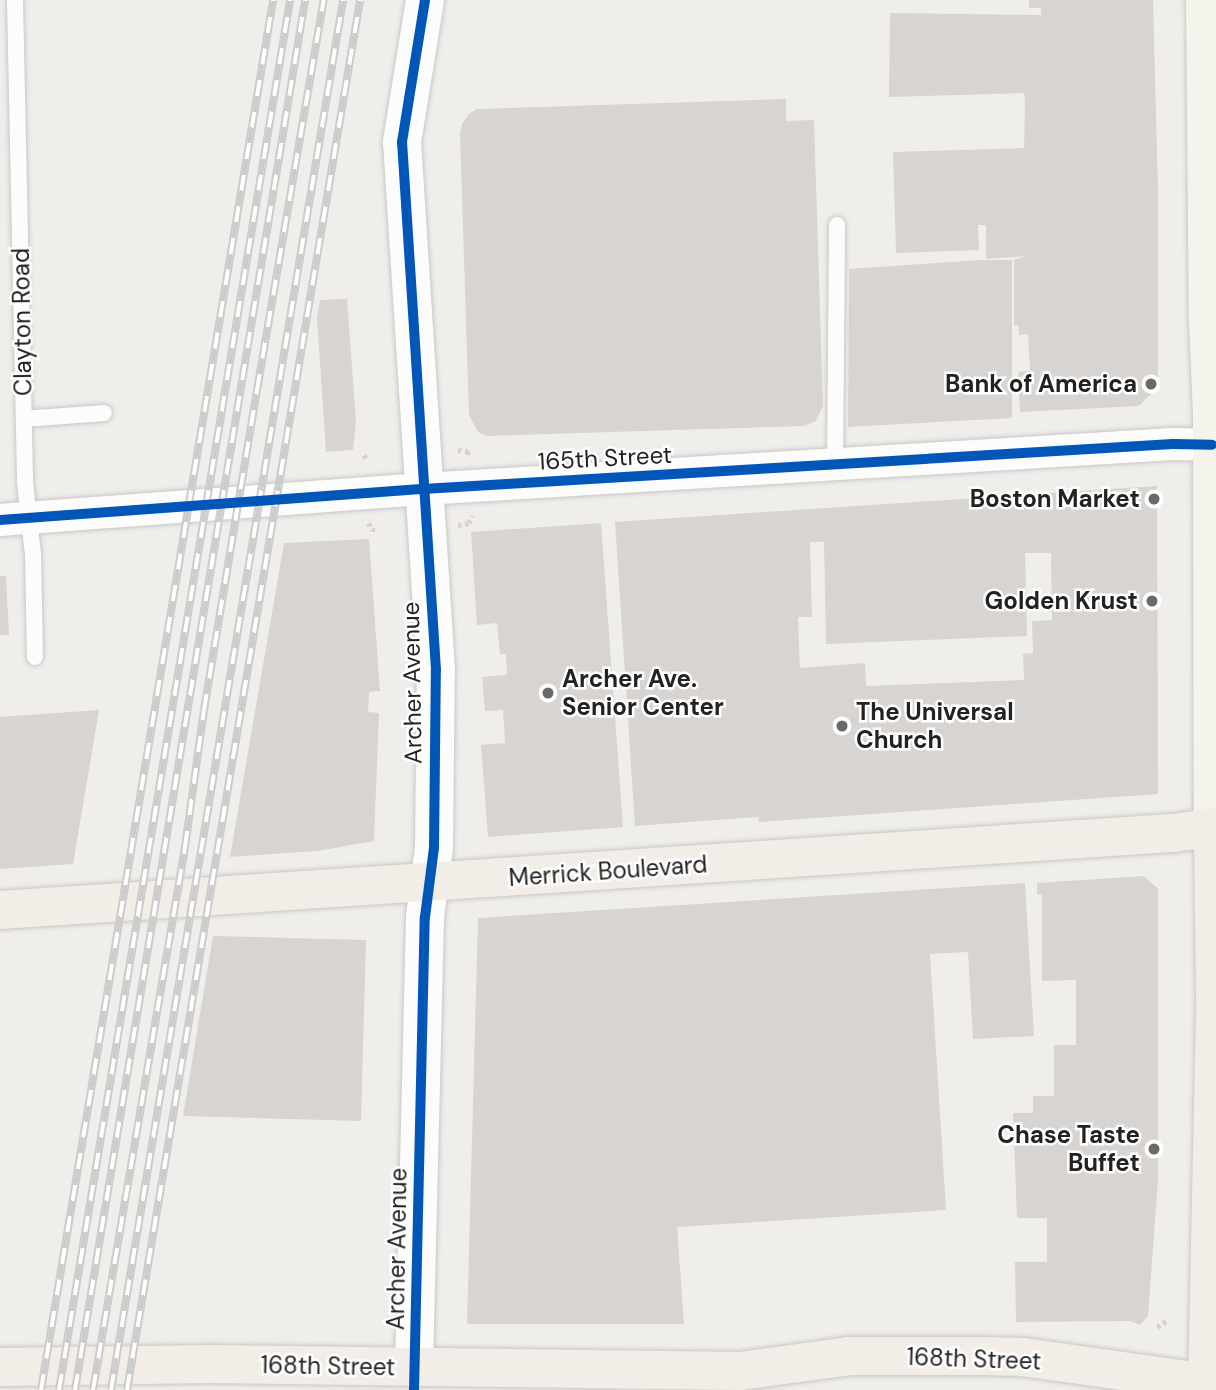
<!DOCTYPE html>
<html>
<head>
<meta charset="utf-8">
<style>
	body { margin:0 }
	#map { position:relative; width:1216px; height:1390px; overflow:hidden; background:#f0eeeb; font-family:"DM Sans",sans-serif }
	div>[style] { position:absolute }
	[style*='--x'] { left:calc(var(--x)*1px); top:calc(var(--y)*1px); width:calc(var(--w)*1px); rotate:calc(var(--a)*1deg) }
	.building>* { inset:0; background:#d7d4d2 }
	.path>* { height:4.5px; margin-top:-2.25px; transform-origin:0; background:repeating-linear-gradient(90deg,#dccecd 0 3.5px,transparent 0 7px) }
	.roads { filter:drop-shadow(0 0 2px #c9c8c7) drop-shadow(0 0 2px #c9c8c7) }
	.service>* { height:16px; margin:-8px; padding:0 8px; transform-origin:8px; border-radius:8px; background:#fdfcfc }
	.minor>* { height:32px; margin:-16px; padding:0 16px; transform-origin:16px; border-radius:16px; background:#fdfcfc }
	.tertiary>* { height:38px; margin:-19px; padding:0 19px; transform-origin:19px; border-radius:19px; background:#fdfcfc }
	.secondary>* { height:38px; margin:-19px; padding:0 19px; transform-origin:19px; border-radius:19px; background:#f4f4ed }
	.primary>* { height:38px; margin:-19px; padding:0 19px; transform-origin:19px; border-radius:19px; background:#f3ede7 }
	.rail>* { height:8px; margin-top:-4px; transform-origin:0; background:repeating-linear-gradient(90deg,#fff 0 16px,#ccc 0 32px); box-sizing:border-box; border-block:2px solid #ccc }
	.cycleway>* { height:10px; margin:-5px; padding:0 5px; transform-origin:5px; border-radius:5px; background:#0057b8 }
	.dots>* { width:19px; height:19px; translate:-50% -50%; box-sizing:border-box; border:4px solid #fff; border-radius:50% }
	span { translate:-50% -50%; white-space:nowrap; text-align:center; line-height:1.15; -webkit-text-stroke:5px #fff; paint-order:stroke }
	.street-label { font-size:24px; color:#222 }
	.poi-label { font-size:24px; color:#222; font-weight:700 }
	.right { translate:-100% -50%; text-align:right }
	.left { translate:0 -50%; text-align:left }
</style>
</head>
<body>
<div id="map">
	<div class="building">
		<i style="clip-path:polygon(1029px 0,1153px 0,1158px 191px,1158px 387px,1139px 406px,1020px 412px,1018px 372px,1030px 371px,1028px 334px,1019px 335px,1018px 325px,1014px 325px,1014px 260px,1026px 256px,986px 259px,986px 225px,978px 225px,979px 250px,896px 253px,893px 152px,1024px 148px,1025px 101px,1024px 93px,889px 97px,890px 13px,1041px 15px,1041px 8px,1029px 8px)"></i>
		<i style="clip-path:polygon(786px 99px,786px 121px,814px 120px,823px 406px,816px 421px,804px 426px,487px 436px,478px 432px,469px 415px,460px 134px,462px 124px,469px 114px,477px 109px)"></i>
		<i style="clip-path:polygon(980px 260px,1012px 260px,1012px 418px,848px 427px,849px 269px)"></i>
		<i style="clip-path:polygon(347px 299px,356px 422px,353px 450px,326px 452px,317px 318px,320px 300px)"></i>
		<i style="clip-path:polygon(evenodd,1157px 486px,1158px 794px,759px 822px,758px 817px,635px 826px,615px 522px,1157px 486px,810px 542px,824px 542px,826px 644px,1027px 636px,1025px 553px,1051px 553px,1052px 620px,1032px 621px,1033px 653px,1023px 654px,1024px 680px,866px 686px,865px 663px,800px 668px,798px 617px,812px 617px,810px 542px)"></i>
		<i style="clip-path:polygon(601px 523px,623px 827px,488px 837px,481px 745px,505px 743px,503px 710px,485px 711px,482px 677px,507px 675px,506px 654px,500px 654px,497px 623px,477px 625px,471px 532px)"></i>
		<i style="clip-path:polygon(369px 539px,380px 691px,369px 692px,368px 712px,379px 713px,374px 841px,317px 851px,230px 857px,284px 543px)"></i>
		<i style="clip-path:polygon(0 576px,6px 576px,9px 635px,0 635px)"></i>
		<i style="clip-path:polygon(99px 710px,73px 864px,0 869px,0 717px)"></i>
		<i style="clip-path:polygon(1144px 876px,1158px 889px,1158px 1180px,1148px 1316px,1140px 1325px,1131px 1321px,1016px 1322px,1015px 1262px,1047px 1262px,1047px 1218px,1017px 1218px,1013px 1113px,1033px 1113px,1033px 1096px,1054px 1096px,1054px 1045px,1076px 1045px,1076px 980px,1042px 981px,1042px 895px,1037px 894px,1037px 883px)"></i>
		<i style="clip-path:polygon(1025px 883px,1034px 1036px,973px 1039px,968px 952px,930px 954px,946px 1210px,677px 1227px,684px 1324px,467px 1324px,478px 918px)"></i>
		<i style="clip-path:polygon(213px 936px,366px 940px,361px 1121px,183px 1116px)"></i>
	</div>
	<div class="path">
		<i style="--x:458;--y:450;--w:10;--a:6"></i>
		<i style="--x:468;--y:451;--w:6;--a:90"></i>
		<i style="--x:364;--y:455;--w:6;--a:51"></i>
		<i style="--x:369;--y:523;--w:8;--a:67"></i>
		<i style="--x:372;--y:530;--w:7;--a:0"></i>
		<i style="--x:458;--y:525;--w:11;--a:-10"></i>
		<i style="--x:469;--y:523;--w:8;--a:-67"></i>
		<i style="--x:1157;--y:1327;--w:13;--a:-32"></i>
	</div>
	<div class="roads">
		<div class="service">
			<i style="--x:15;--y:0;--w:482;--a:88.8"></i>
			<i style="--x:25;--y:482;--w:72;--a:83.7"></i>
			<i style="--x:33;--y:554;--w:103;--a:88.9"></i>
			<i style="--x:24;--y:419;--w:80;--a:-4.3"></i>
			<i style="--x:835;--y:466;--w:241;--a:-89.5"></i>
		</div>
		<div class="minor">
			<i style="--x:0;--y:520;--w:424;--a:-4.2"></i>
			<i style="--x:423;--y:489;--w:751;--a:-3.43"></i>
			<i style="--x:1173;--y:444;--w:39;--a:1"></i>
		</div>
		<div class="tertiary">
			<i style="--x:414;--y:1368;--w:451;--a:-88.6"></i>
			<i style="--x:425;--y:917;--w:70;--a:-82.6"></i>
			<i style="--x:434;--y:848;--w:178;--a:-89.4"></i>
			<i style="--x:436;--y:670;--w:529;--a:-93.68"></i>
			<i style="--x:402;--y:142;--w:144;--a:-80.8"></i>
		</div>
		<div class="secondary">
			<i style="--x:1205;--y:0;--w:322;--a:89.5"></i>
			<i style="--x:1208;--y:322;--w:91;--a:87.5"></i>
			<i style="--x:1212;--y:413;--w:414;--a:89.9"></i>
		</div>
		<div class="primary">
			<i style="--x:0;--y:910;--w:1176;--a:-3.76"></i>
			<i style="--x:1173;--y:833;--w:43;--a:-7.9"></i>
			<i style="--x:0;--y:1367;--w:211;--a:-0.8"></i>
			<i style="--x:211;--y:1364;--w:529;--a:0.76"></i>
			<i style="--x:740;--y:1371;--w:110;--a:-7.8"></i>
			<i style="--x:849;--y:1356;--w:134;--a:0"></i>
			<i style="--x:983;--y:1356;--w:40;--a:1.4"></i>
			<i style="--x:1023;--y:1357;--w:186;--a:8"></i>
			<i style="--x:1207;--y:1390;--w:391;--a:-88.8"></i>
			<i style="--x:1215;--y:999;--w:172;--a:-90.7"></i>
		</div>
	</div>
	<div class="rail">
		<i style="--x:41;--y:1390;--w:1409;--a:-80.52"></i>
		<i style="--x:59;--y:1390;--w:1409;--a:-80.56"></i>
		<i style="--x:75;--y:1390;--w:1409;--a:-80.6"></i>
		<i style="--x:93;--y:1390;--w:551;--a:-80.38"></i>
		<i style="--x:185;--y:847;--w:138;--a:-82.1"></i>
		<i style="--x:204;--y:710;--w:324;--a:-80.6"></i>
		<i style="--x:257;--y:390;--w:396;--a:-80.3"></i>
		<i style="--x:111;--y:1390;--w:1409;--a:-80.52"></i>
		<i style="--x:127;--y:1390;--w:1409;--a:-80.48"></i>
	</div>
	<div class="cycleway">
		<i style="--x:0;--y:520;--w:424;--a:-4.2"></i>
		<i style="--x:423;--y:489;--w:751;--a:-3.43"></i>
		<i style="--x:1173;--y:444;--w:39;--a:1"></i>
		<i style="--x:414;--y:1390;--w:473;--a:-88.7"></i>
		<i style="--x:425;--y:917;--w:70;--a:-82.6"></i>
		<i style="--x:434;--y:848;--w:178;--a:-89.4"></i>
		<i style="--x:436;--y:670;--w:529;--a:-93.68"></i>
		<i style="--x:402;--y:142;--w:144;--a:-80.8"></i>
	</div>
	<div class="dots">
		<i style="left:1151px;top:384px;background:#6a6968"></i>
		<i style="left:1154px;top:499px;background:#6a6968"></i>
		<i style="left:1152px;top:601px;background:#6a6968"></i>
		<i style="left:548px;top:693px;background:#6a6968"></i>
		<i style="left:842px;top:726px;background:#6a6968"></i>
		<i style="left:1154px;top:1149px;background:#6a6968"></i>
	</div>
	<div class="street-label">
		<span style="left:22px;top:322px;rotate:-91deg">Clayton Road</span>
		<span style="left:605px;top:458px;rotate:-3deg">165th Street</span>
		<span style="left:412px;top:683px;rotate:-91deg">Archer Avenue</span>
		<span style="left:608px;top:871px;rotate:-4deg">Merrick Boulevard</span>
		<span style="left:397px;top:1249px;rotate:-89deg">Archer Avenue</span>
		<span style="left:974px;top:1359px;rotate:2deg">168th Street</span>
		<span style="left:328px;top:1366px;rotate:1deg">168th Street</span>
	</div>
	<div class="poi-label">
		<span class="right" style="left:1137px;top:384px">Bank of America</span>
		<span class="right" style="left:1140px;top:499px">Boston Market</span>
		<span class="right" style="left:1138px;top:601px">Golden Krust</span>
		<span class="left" style="left:562px;top:693px">Archer Ave.<br>Senior Center</span>
		<span class="left" style="left:856px;top:726px">The Universal<br>Church</span>
		<span class="right" style="left:1140px;top:1149px">Chase Taste<br>Buffet</span>
	</div>
</div>
</body>
</html>
